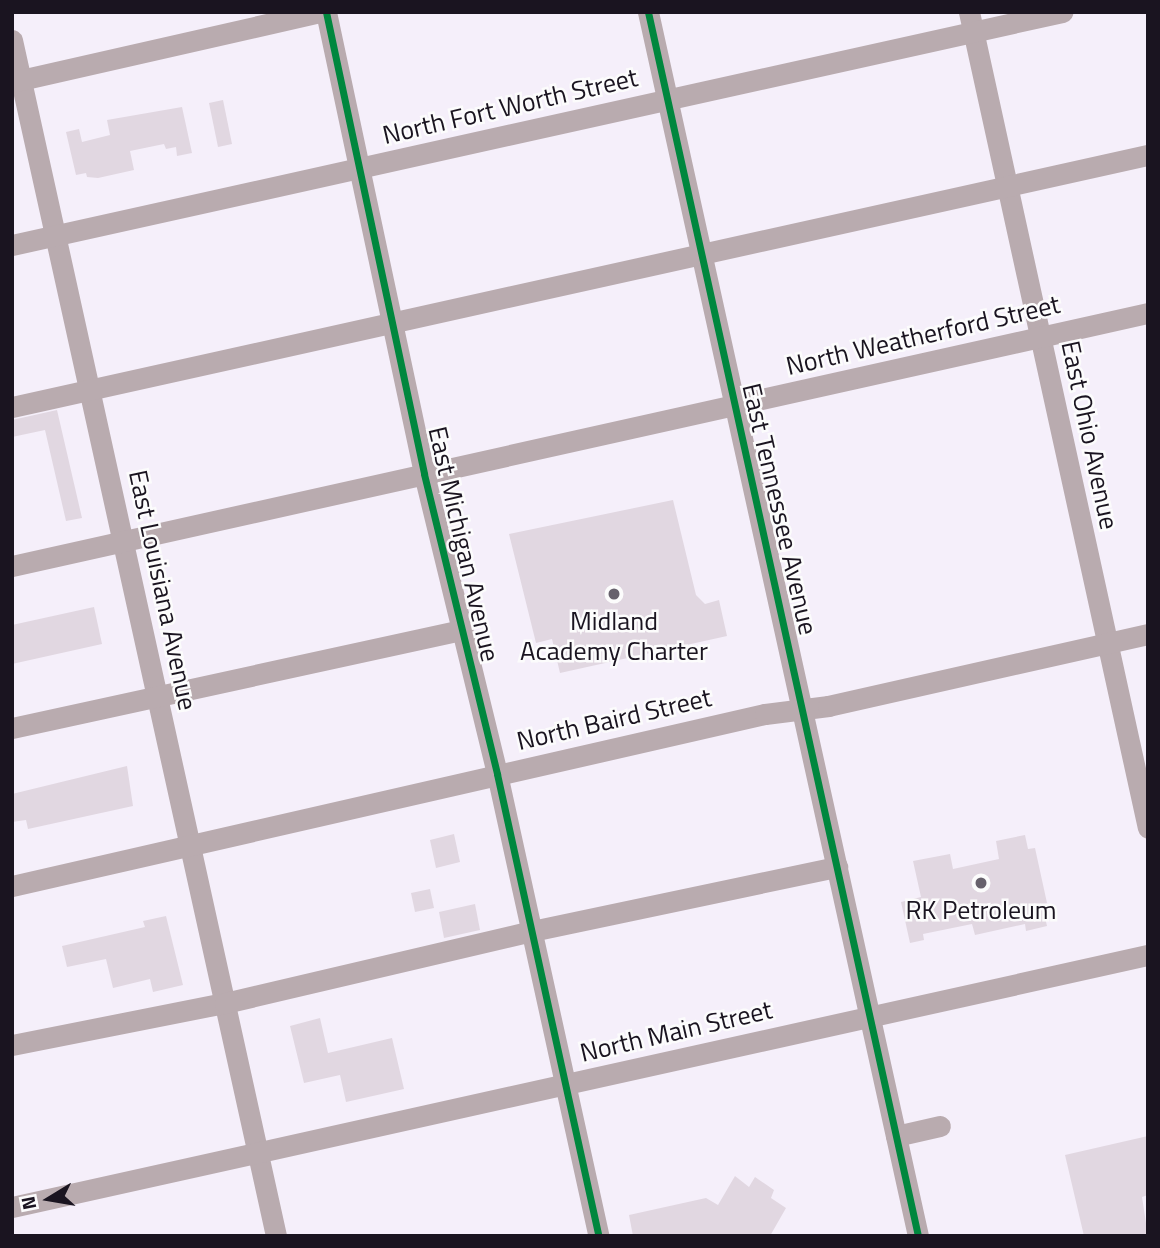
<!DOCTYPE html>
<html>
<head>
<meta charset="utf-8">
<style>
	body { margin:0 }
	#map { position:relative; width:1160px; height:1248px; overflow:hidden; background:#f5effa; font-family:"Titillium Web",sans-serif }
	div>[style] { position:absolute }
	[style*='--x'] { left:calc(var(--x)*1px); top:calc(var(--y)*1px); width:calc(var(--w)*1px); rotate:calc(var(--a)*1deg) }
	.building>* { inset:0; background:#e1d7e1 }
	.minor>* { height:21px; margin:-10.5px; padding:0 10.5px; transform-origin:10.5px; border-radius:10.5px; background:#b9abaf }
	.cycleway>* { height:7px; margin:-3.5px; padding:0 3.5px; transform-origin:3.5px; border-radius:3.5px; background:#00873e }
	.dots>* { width:19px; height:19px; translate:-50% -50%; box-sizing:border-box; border:4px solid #fcfcfc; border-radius:50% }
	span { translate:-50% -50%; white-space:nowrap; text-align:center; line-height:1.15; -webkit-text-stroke:5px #fcfcfc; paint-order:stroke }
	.street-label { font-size:26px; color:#1a1420 }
	.poi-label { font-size:26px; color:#1a1420 }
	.frame { position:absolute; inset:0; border:14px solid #1a1420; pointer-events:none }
	.north { position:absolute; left:14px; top:1164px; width:70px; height:70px; -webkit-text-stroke:5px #fcfcfc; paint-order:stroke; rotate:259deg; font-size:19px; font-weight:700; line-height:28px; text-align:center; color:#1a1420 }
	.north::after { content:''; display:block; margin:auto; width:24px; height:32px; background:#1a1420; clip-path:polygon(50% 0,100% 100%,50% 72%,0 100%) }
</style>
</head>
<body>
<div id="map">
	<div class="building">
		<i style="clip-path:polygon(223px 100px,232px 144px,218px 147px,209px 103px)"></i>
		<i style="clip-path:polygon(182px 107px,192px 153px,177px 156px,176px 147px,166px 149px,164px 144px,130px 151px,134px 170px,98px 178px,87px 177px,86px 173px,76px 175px,66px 132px,79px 129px,82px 142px,110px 135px,107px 120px)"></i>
		<i style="clip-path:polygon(57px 410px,82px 518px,66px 521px,45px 430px,12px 437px,12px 420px)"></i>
		<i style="clip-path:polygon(673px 500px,696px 595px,705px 604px,719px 600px,727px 636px,560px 673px,552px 639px,536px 643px,509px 534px)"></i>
		<i style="clip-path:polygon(94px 607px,102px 644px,12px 664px,12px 625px)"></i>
		<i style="clip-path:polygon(127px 766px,133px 806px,28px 829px,26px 820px,12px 822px,12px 794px)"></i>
		<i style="clip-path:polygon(454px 834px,460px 862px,436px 868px,430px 840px)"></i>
		<i style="clip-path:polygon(1025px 835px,1028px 849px,1035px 848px,1047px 903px,1042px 904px,1047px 926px,1026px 931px,1025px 924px,975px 935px,972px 924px,923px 934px,924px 940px,910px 943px,901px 902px,921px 897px,913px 861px,950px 854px,953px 869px,999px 859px,996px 841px)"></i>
		<i style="clip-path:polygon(430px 889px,434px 908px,415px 912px,411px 893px)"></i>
		<i style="clip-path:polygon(475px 904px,480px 930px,444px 938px,439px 912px)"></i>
		<i style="clip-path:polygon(166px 916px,183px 985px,153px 992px,150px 979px,113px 988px,106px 959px,67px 967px,62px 946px,145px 927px,143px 921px)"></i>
		<i style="clip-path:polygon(320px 1018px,328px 1053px,392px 1038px,404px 1089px,346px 1102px,340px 1075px,304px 1083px,290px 1026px)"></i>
		<i style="clip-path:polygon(1148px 1136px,1148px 1195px,1142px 1197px,1148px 1236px,1084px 1236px,1065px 1155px)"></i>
		<i style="clip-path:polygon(735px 1176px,749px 1187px,755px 1177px,774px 1190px,771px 1198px,786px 1208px,770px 1236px,633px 1236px,629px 1215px,706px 1198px,718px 1205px)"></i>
	</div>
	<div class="minor">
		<i style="--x:326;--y:12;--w:472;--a:78"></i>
		<i style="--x:424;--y:474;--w:309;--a:76.3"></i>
		<i style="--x:497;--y:774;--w:473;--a:77.6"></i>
		<i style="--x:648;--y:12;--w:1253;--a:77.56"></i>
		<i style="--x:969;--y:12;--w:835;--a:77.63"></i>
		<i style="--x:12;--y:40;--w:1225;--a:77.55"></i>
		<i style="--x:12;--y:82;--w:317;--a:-12.8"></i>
		<i style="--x:12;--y:245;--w:1076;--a:-12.51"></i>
		<i style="--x:12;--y:407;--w:1164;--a:-12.51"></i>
		<i style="--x:12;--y:566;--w:1164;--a:-12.56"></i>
		<i style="--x:12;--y:728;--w:461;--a:-12.3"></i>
		<i style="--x:12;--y:886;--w:772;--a:-12.87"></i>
		<i style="--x:765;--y:714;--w:64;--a:-7.2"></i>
		<i style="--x:828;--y:706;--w:328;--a:-12.7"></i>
		<i style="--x:12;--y:1045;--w:217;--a:-11.2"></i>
		<i style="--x:225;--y:1003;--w:315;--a:-13.2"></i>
		<i style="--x:532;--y:931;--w:312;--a:-11.9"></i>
		<i style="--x:896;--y:1136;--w:45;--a:-12.8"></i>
		<i style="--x:12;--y:1207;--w:1164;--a:-12.51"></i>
	</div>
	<div class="cycleway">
		<i style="--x:326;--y:12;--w:472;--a:78"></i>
		<i style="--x:424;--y:474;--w:309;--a:76.3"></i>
		<i style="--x:497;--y:774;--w:473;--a:77.6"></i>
		<i style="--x:648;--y:12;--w:1253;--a:77.56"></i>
	</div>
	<div class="dots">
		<i style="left:614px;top:594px;background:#67616c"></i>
		<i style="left:981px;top:883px;background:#67616c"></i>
	</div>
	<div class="street-label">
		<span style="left:510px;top:106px;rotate:-13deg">North Fort Worth Street</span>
		<span style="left:923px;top:335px;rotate:-13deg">North Weatherford Street</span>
		<span style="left:1090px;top:435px;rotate:78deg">East Ohio Avenue</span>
		<span style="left:780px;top:509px;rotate:77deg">East Tennessee Avenue</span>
		<span style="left:464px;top:544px;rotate:77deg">East Michigan Avenue</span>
		<span style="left:163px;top:590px;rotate:78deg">East Louisiana Avenue</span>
		<span style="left:614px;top:719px;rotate:-13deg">North Baird Street</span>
		<span style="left:676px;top:1031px;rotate:-13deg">North Main Street</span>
	</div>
	<div class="poi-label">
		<span style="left:614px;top:636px">Midland<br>Academy Charter</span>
		<span style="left:981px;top:910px">RK Petroleum</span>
	</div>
	<div class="frame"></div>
	<div class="north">N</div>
</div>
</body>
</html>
